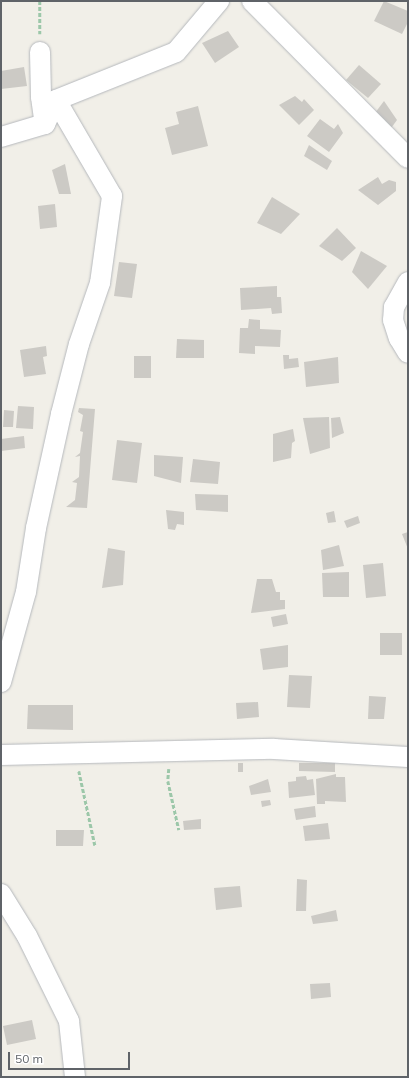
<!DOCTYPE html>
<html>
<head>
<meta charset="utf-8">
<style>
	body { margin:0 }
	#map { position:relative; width:409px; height:1078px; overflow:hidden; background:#f1efe8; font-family:Mulish,sans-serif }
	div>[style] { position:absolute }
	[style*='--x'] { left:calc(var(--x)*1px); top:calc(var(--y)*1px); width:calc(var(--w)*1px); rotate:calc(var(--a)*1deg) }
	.building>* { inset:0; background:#cccac5 }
	.path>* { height:2.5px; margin-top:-1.25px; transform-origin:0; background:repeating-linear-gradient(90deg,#9cc7a9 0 4px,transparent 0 6px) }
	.roads { filter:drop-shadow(0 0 1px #b5b8bc) drop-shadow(0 0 1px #b5b8bc) }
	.minor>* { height:20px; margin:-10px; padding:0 10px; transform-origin:10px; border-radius:10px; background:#fff }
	span { translate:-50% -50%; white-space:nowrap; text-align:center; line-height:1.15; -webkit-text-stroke:4px #fff; paint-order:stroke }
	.frame { position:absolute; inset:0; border:2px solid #5f6368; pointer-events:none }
	.scale { position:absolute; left:8px; top:1052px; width:122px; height:18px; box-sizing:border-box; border:2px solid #5f6368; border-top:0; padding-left:5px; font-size:12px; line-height:14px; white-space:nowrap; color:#5f6368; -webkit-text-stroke:3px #fff; paint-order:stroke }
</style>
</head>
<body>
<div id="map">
	<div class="building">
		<i style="clip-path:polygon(384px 1px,408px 11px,408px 22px,402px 34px,374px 21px)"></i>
		<i style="clip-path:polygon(228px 31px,239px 47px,215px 63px,202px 43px)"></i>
		<i style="clip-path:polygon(359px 65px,381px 84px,368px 98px,346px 80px)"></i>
		<i style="clip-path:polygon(24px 67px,27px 86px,1px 89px,1px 71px)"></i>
		<i style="clip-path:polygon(295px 96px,302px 102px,304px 99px,314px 110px,299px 125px,279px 105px)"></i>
		<i style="clip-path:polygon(384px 101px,397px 120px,389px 131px,372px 117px)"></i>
		<i style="clip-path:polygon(198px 106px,208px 146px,172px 155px,165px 128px,179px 124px,176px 112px)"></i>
		<i style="clip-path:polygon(320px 119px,334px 129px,338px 124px,343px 133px,329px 152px,307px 136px)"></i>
		<i style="clip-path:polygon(309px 145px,332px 161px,327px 170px,304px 156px)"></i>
		<i style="clip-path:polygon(65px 164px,71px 194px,59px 194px,52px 170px)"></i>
		<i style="clip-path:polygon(378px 177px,382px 184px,389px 180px,396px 182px,396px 191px,378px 205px,358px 190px)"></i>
		<i style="clip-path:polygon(272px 197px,300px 214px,281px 234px,257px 223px)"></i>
		<i style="clip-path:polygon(55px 204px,57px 227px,40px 229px,38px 206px)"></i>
		<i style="clip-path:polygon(337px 228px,356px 248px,342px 261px,319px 246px)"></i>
		<i style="clip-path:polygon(361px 251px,387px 266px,368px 289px,352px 272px)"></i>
		<i style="clip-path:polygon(119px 262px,137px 264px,132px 298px,114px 296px)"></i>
		<i style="clip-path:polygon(277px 286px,277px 297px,281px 297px,282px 313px,272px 314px,271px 308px,241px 310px,240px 288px)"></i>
		<i style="clip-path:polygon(249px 319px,260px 320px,260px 329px,281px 330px,280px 347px,255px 346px,255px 354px,239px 353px,240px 328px,248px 328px)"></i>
		<i style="clip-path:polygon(177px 339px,204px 340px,204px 358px,176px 358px)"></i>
		<i style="clip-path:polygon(46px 346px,47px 356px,43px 357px,46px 374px,24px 377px,20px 350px)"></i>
		<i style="clip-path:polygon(283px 355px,289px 355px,289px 359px,298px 358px,299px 367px,284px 369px)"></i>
		<i style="clip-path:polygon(134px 356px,151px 356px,151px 378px,134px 378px)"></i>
		<i style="clip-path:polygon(338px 357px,339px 383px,306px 387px,304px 362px)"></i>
		<i style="clip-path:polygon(18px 406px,34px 407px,33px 429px,16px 428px)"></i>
		<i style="clip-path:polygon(79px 408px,95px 409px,87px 508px,66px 507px,75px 500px,77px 483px,72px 482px,79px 477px,80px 456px,75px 457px,80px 453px,83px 432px,80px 431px,83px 415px,78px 412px)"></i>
		<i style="clip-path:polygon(4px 410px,14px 411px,13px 427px,3px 427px)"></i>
		<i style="clip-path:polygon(329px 417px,330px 448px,310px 454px,303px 418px)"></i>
		<i style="clip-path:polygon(340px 417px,344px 433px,332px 438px,331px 418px)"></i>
		<i style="clip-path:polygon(293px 429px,295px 441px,292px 443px,291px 458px,273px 462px,273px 434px)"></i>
		<i style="clip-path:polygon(24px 436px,25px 448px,1px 451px,1px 439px)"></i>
		<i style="clip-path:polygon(117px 440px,142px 443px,137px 483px,112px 480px)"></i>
		<i style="clip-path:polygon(154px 455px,183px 457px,181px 483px,154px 476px)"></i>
		<i style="clip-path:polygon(193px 459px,220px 462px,218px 484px,190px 482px)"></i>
		<i style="clip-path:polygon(195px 494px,228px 495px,228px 512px,196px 510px)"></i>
		<i style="clip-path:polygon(166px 510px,184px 512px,184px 525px,177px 524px,175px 530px,168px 529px)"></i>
		<i style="clip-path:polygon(334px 511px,336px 522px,328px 523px,326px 513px)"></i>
		<i style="clip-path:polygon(358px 516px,360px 523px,347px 528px,344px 521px)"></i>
		<i style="clip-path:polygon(408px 532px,408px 549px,402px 534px)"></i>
		<i style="clip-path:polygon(339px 545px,344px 566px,323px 570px,321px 550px)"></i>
		<i style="clip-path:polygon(108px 548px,125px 551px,123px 585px,102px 588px)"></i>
		<i style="clip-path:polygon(383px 563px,386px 596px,366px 598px,363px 565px)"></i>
		<i style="clip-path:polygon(349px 572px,349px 597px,323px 597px,322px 573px)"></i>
		<i style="clip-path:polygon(257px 579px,272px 579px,276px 592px,280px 592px,280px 600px,285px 600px,285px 609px,251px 613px)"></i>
		<i style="clip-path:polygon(286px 614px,288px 624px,273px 627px,271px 617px)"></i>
		<i style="clip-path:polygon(380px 633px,402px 633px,402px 655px,380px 655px)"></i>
		<i style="clip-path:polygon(288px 645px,288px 667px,263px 670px,260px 649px)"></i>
		<i style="clip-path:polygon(289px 675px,312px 676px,310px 708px,287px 707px)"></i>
		<i style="clip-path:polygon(369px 696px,386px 697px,384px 719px,368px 719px)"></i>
		<i style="clip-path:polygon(258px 702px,259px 717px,237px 719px,236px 703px)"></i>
		<i style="clip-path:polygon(28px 705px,73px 705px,73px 730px,27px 729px)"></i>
		<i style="clip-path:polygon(238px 763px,243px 763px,243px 772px,238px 772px)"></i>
		<i style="clip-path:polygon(299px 763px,335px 763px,335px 772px,299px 771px)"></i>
		<i style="clip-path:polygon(336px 774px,336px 777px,345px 777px,346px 802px,325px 801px,325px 804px,317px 804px,316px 779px)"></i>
		<i style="clip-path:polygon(306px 776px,307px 780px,313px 779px,315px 795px,289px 798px,288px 782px,296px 781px,296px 777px)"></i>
		<i style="clip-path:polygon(268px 779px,271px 792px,251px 795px,249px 786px)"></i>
		<i style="clip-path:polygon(270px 800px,271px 805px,262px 807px,261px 801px)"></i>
		<i style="clip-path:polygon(315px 806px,316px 817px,296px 820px,294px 809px)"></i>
		<i style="clip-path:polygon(201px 819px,201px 829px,184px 830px,183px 821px)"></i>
		<i style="clip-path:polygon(328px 823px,330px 839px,305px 841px,303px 826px)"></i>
		<i style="clip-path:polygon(56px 830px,84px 830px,83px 846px,56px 846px)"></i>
		<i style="clip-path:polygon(297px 879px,307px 880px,306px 911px,296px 911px)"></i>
		<i style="clip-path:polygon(240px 886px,242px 907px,216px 910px,214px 888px)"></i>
		<i style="clip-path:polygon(336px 910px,338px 921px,313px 924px,311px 916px)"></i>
		<i style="clip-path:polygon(330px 983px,331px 997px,311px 999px,310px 984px)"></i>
		<i style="clip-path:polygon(32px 1020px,36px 1039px,7px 1045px,3px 1026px)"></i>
	</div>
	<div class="path">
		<i style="--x:40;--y:1;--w:33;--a:90"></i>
		<i style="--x:169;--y:769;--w:12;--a:95"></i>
		<i style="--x:168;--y:781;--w:50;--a:77.3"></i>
		<i style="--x:79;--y:771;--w:76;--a:77.8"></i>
	</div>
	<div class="roads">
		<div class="minor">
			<i style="--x:252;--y:1;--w:221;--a:45.2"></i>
			<i style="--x:40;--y:52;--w:45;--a:88.7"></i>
			<i style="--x:41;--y:97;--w:27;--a:82"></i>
			<i style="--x:1;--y:137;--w:46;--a:-16.5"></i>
			<i style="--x:45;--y:124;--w:26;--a:-65"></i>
			<i style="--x:408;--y:282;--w:29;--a:119"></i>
			<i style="--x:394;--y:307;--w:13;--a:94"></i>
			<i style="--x:393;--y:320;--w:19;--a:72"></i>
			<i style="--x:399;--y:338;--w:17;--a:59"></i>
			<i style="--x:1;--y:682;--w:93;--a:-74.5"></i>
			<i style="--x:26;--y:592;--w:65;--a:-81.1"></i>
			<i style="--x:36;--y:528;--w:117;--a:-77.6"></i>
			<i style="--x:61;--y:414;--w:72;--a:-75.6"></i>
			<i style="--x:79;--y:344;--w:65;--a:-71"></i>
			<i style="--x:100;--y:283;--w:88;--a:-82.1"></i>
			<i style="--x:112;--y:196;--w:111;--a:-120.3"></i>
			<i style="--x:56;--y:100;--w:129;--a:-21.8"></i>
			<i style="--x:176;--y:52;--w:67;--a:-49.9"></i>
			<i style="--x:1;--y:755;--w:273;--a:-1.3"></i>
			<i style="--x:274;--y:749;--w:134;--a:3.4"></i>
			<i style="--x:1;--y:894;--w:49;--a:58.2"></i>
			<i style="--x:27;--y:936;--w:95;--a:63.7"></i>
			<i style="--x:69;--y:1021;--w:56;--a:83.9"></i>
		</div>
	</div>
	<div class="frame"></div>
	<div class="scale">50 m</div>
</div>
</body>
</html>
